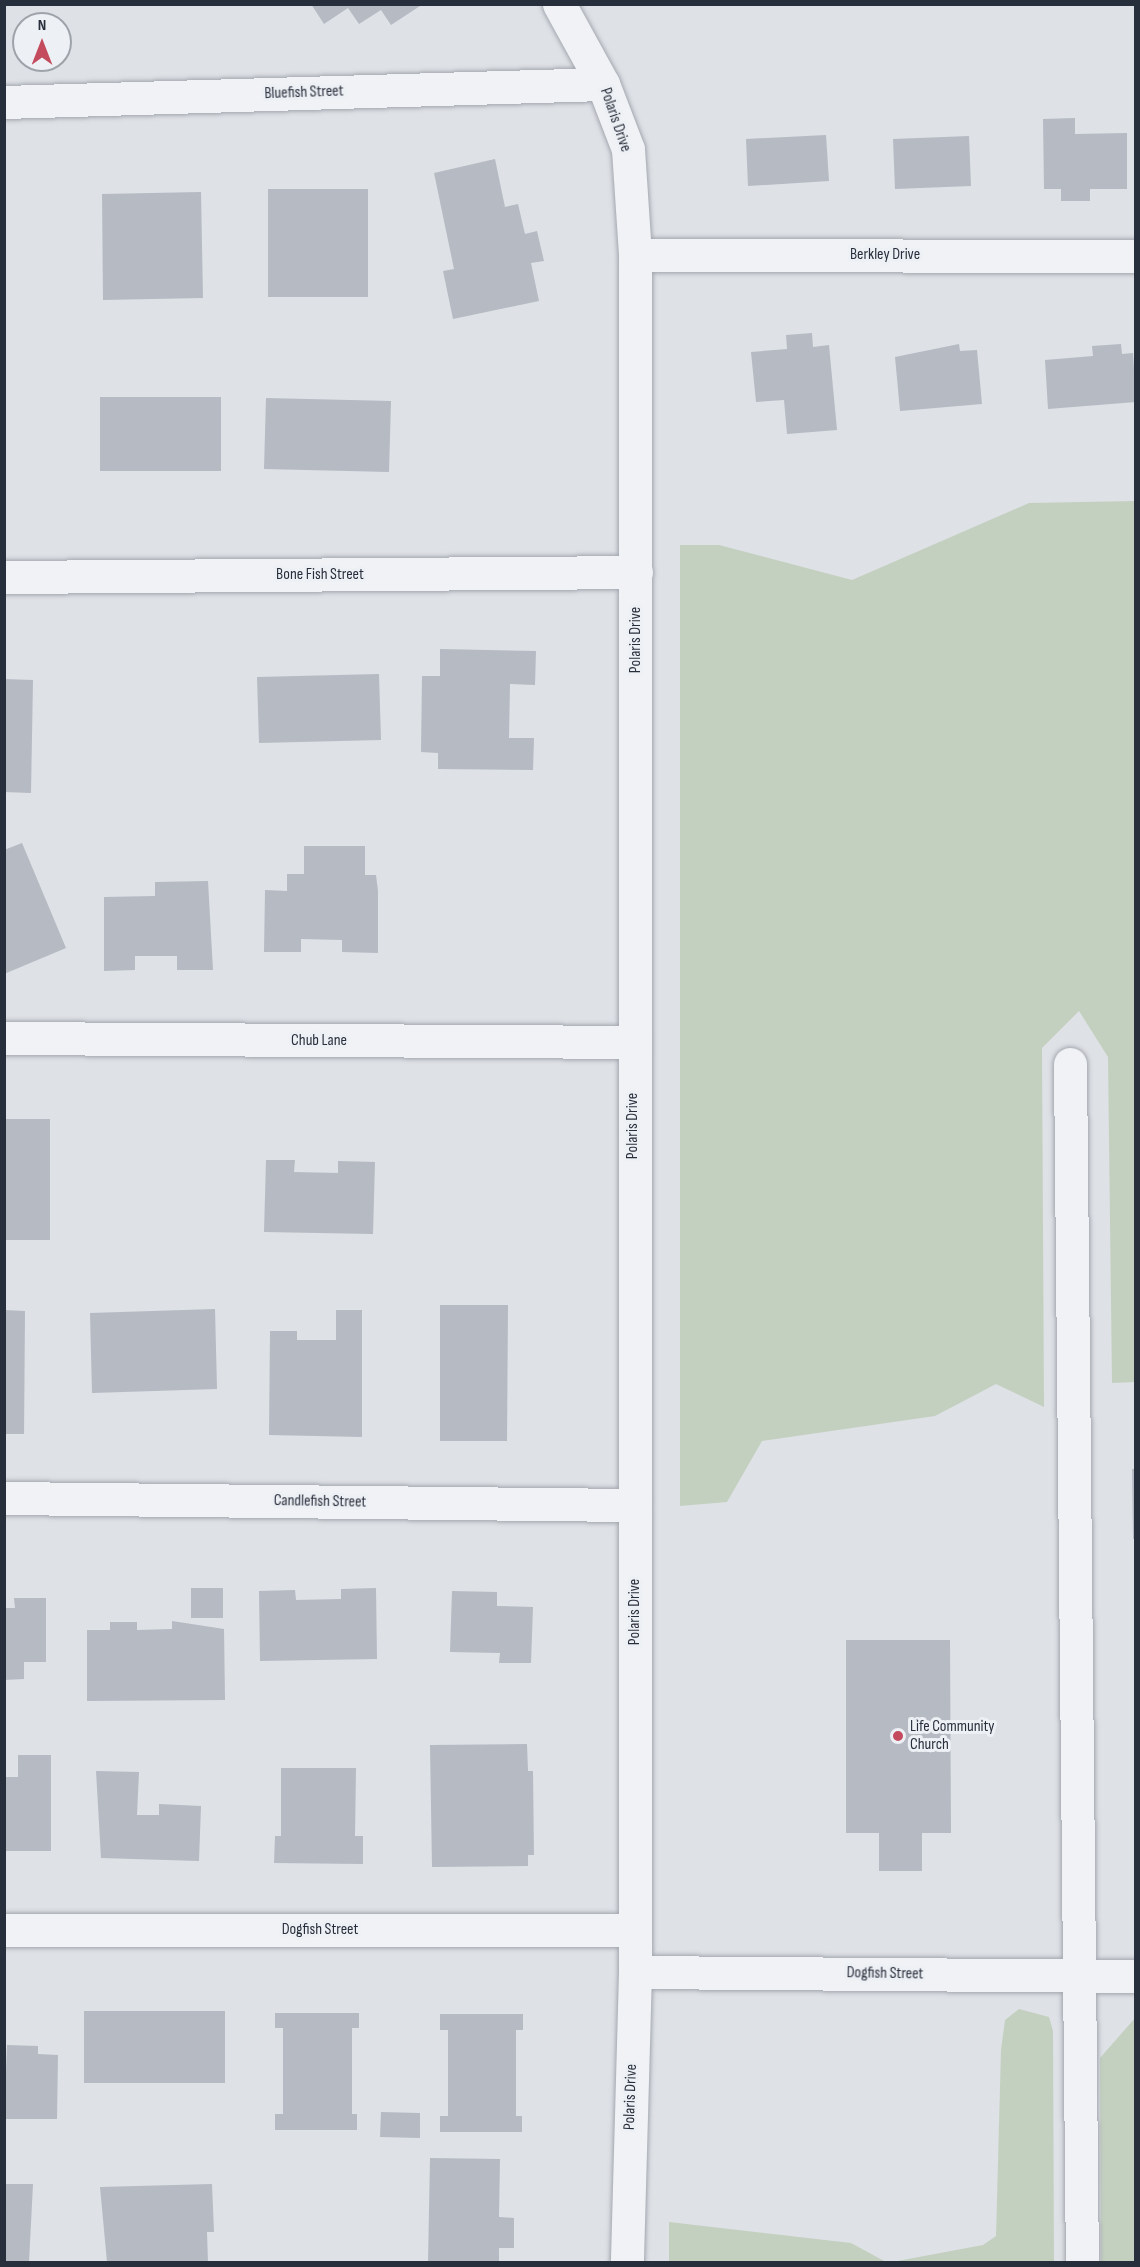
<!DOCTYPE html>
<html>
<head>
<meta charset="utf-8">
<style>
	body { margin:0 }
	#map { position:relative; width:1140px; height:2267px; overflow:hidden; background:#dee1e6; font-family:"Sofia Sans Condensed",sans-serif }
	div>[style] { position:absolute }
	[style*='--x'] { left:calc(var(--x)*1px); top:calc(var(--y)*1px); width:calc(var(--w)*1px); rotate:calc(var(--a)*1deg) }
	.green>* { inset:0; background:#c4d0bf }
	.building>* { inset:0; background:#b5bac3 }
	.roads { filter:drop-shadow(0 0 2px #a4a8b0) drop-shadow(0 0 2px #a4a8b0) }
	.minor>* { height:33px; margin:-16.5px; padding:0 16.5px; transform-origin:16.5px; border-radius:16.5px; background:#f0f2f5 }
	.dots>* { width:16px; height:16px; translate:-50% -50%; box-sizing:border-box; border:3px solid #edf0f4; border-radius:50% }
	span { translate:-50% -50%; white-space:nowrap; text-align:center; line-height:1.15; -webkit-text-stroke:6px #edf0f4; paint-order:stroke }
	.street-label { font-size:16px; color:#282f3c }
	.poi-label { font-size:16px; color:#282f3c }
	.left { translate:0 -50%; text-align:left }
	.frame { position:absolute; inset:0; border:6px solid #282f3c; pointer-events:none }
	.north { position:absolute; left:12px; top:12px; width:60px; height:60px; box-sizing:border-box; background:#edf0f4; border:2px solid #9ea3aa; border-radius:50%; rotate:0deg; font-size:16px; font-weight:700; line-height:24px; text-align:center; color:#282f3c }
	.north::after { content:''; display:block; margin:auto; width:21px; height:27px; background:#c34b5d; clip-path:polygon(50% 0,100% 100%,50% 72%,0 100%) }
</style>
</head>
<body>
<div id="map">
	<div class="green">
		<i style="clip-path:polygon(1135px 501px,1135px 1382px,1112px 1383px,1108px 1057px,1079px 1011px,1042px 1048px,1044px 1407px,996px 1384px,935px 1416px,762px 1441px,727px 1502px,680px 1506px,680px 545px,719px 545px,852px 580px,1029px 503px)"></i>
		<i style="clip-path:polygon(1019px 2009px,1049px 2017px,1053px 2031px,1054px 2262px,892px 2262px,983px 2245px,996px 2236px,1001px 2050px,1005px 2020px)"></i>
		<i style="clip-path:polygon(1135px 2018px,1135px 2262px,1101px 2262px,1100px 2058px)"></i>
		<i style="clip-path:polygon(669px 2222px,851px 2243px,886px 2262px,669px 2262px)"></i>
	</div>
	<div class="building">
		<i style="clip-path:polygon(311px 4px,423px 4px,391px 25px,381px 10px,359px 24px,348px 8px,324px 24px)"></i>
		<i style="clip-path:polygon(1075px 118px,1075px 134px,1127px 133px,1127px 189px,1090px 189px,1090px 201px,1061px 201px,1061px 189px,1044px 189px,1043px 119px)"></i>
		<i style="clip-path:polygon(826px 135px,829px 181px,748px 186px,746px 139px)"></i>
		<i style="clip-path:polygon(969px 136px,971px 186px,895px 189px,893px 139px)"></i>
		<i style="clip-path:polygon(495px 159px,505px 207px,518px 204px,525px 234px,537px 231px,544px 261px,531px 263px,539px 301px,453px 319px,443px 271px,454px 269px,434px 173px)"></i>
		<i style="clip-path:polygon(268px 189px,368px 189px,368px 297px,268px 297px)"></i>
		<i style="clip-path:polygon(201px 192px,203px 298px,103px 300px,102px 194px)"></i>
		<i style="clip-path:polygon(812px 333px,813px 347px,829px 345px,837px 430px,787px 434px,784px 400px,756px 402px,751px 352px,787px 349px,786px 335px)"></i>
		<i style="clip-path:polygon(959px 344px,960px 351px,977px 350px,982px 404px,900px 411px,895px 357px)"></i>
		<i style="clip-path:polygon(1121px 344px,1122px 354px,1133px 353px,1136px 402px,1048px 409px,1045px 360px,1093px 356px,1092px 346px)"></i>
		<i style="clip-path:polygon(100px 397px,221px 397px,221px 471px,100px 471px)"></i>
		<i style="clip-path:polygon(266px 398px,391px 401px,389px 472px,264px 469px)"></i>
		<i style="clip-path:polygon(440px 649px,536px 651px,535px 685px,510px 684px,509px 738px,534px 738px,533px 770px,438px 769px,438px 753px,421px 752px,422px 676px,440px 676px)"></i>
		<i style="clip-path:polygon(379px 674px,381px 740px,259px 743px,257px 677px)"></i>
		<i style="clip-path:polygon(4px 679px,33px 680px,31px 793px,4px 792px)"></i>
		<i style="clip-path:polygon(22px 843px,66px 948px,4px 974px,4px 850px)"></i>
		<i style="clip-path:polygon(304px 846px,365px 846px,365px 875px,376px 875px,378px 891px,378px 953px,342px 952px,342px 940px,301px 939px,301px 952px,264px 952px,265px 890px,287px 891px,287px 874px,304px 874px)"></i>
		<i style="clip-path:polygon(208px 881px,213px 970px,177px 970px,177px 956px,135px 956px,135px 970px,104px 971px,104px 897px,155px 896px,155px 882px)"></i>
		<i style="clip-path:polygon(4px 1119px,50px 1119px,50px 1240px,4px 1240px)"></i>
		<i style="clip-path:polygon(266px 1160px,295px 1160px,294px 1172px,338px 1173px,338px 1161px,375px 1162px,373px 1234px,264px 1232px)"></i>
		<i style="clip-path:polygon(440px 1305px,508px 1305px,507px 1441px,440px 1441px)"></i>
		<i style="clip-path:polygon(215px 1309px,217px 1389px,92px 1393px,90px 1313px)"></i>
		<i style="clip-path:polygon(4px 1310px,25px 1311px,24px 1434px,4px 1434px)"></i>
		<i style="clip-path:polygon(336px 1310px,362px 1310px,362px 1437px,269px 1435px,270px 1331px,297px 1331px,297px 1340px,336px 1340px)"></i>
		<i style="clip-path:polygon(1132px 1469px,1136px 1469px,1136px 1539px,1133px 1539px)"></i>
		<i style="clip-path:polygon(191px 1588px,223px 1588px,223px 1618px,191px 1618px)"></i>
		<i style="clip-path:polygon(376px 1588px,377px 1659px,260px 1661px,259px 1591px,295px 1590px,296px 1600px,341px 1599px,341px 1589px)"></i>
		<i style="clip-path:polygon(452px 1591px,497px 1592px,497px 1606px,533px 1607px,531px 1663px,499px 1663px,500px 1653px,450px 1652px)"></i>
		<i style="clip-path:polygon(14px 1598px,46px 1598px,46px 1662px,24px 1662px,24px 1679px,4px 1680px,4px 1608px,15px 1608px)"></i>
		<i style="clip-path:polygon(172px 1621px,224px 1629px,225px 1700px,87px 1701px,87px 1630px,110px 1630px,110px 1622px,137px 1622px,137px 1630px,172px 1629px)"></i>
		<i style="clip-path:polygon(846px 1640px,950px 1640px,951px 1833px,922px 1833px,922px 1871px,879px 1871px,879px 1833px,846px 1833px)"></i>
		<i style="clip-path:polygon(527px 1744px,528px 1771px,533px 1771px,534px 1855px,528px 1855px,528px 1866px,432px 1867px,430px 1745px)"></i>
		<i style="clip-path:polygon(18px 1755px,51px 1755px,51px 1851px,4px 1851px,4px 1777px,18px 1777px)"></i>
		<i style="clip-path:polygon(281px 1768px,356px 1768px,355px 1836px,363px 1836px,363px 1864px,274px 1863px,275px 1836px,281px 1836px)"></i>
		<i style="clip-path:polygon(96px 1771px,139px 1772px,137px 1815px,159px 1815px,159px 1804px,201px 1806px,199px 1861px,101px 1858px)"></i>
		<i style="clip-path:polygon(84px 2011px,225px 2011px,225px 2083px,84px 2083px)"></i>
		<i style="clip-path:polygon(275px 2013px,359px 2013px,359px 2028px,352px 2028px,352px 2114px,357px 2114px,357px 2130px,275px 2130px,275px 2114px,283px 2114px,283px 2028px,275px 2028px)"></i>
		<i style="clip-path:polygon(440px 2014px,523px 2014px,523px 2030px,516px 2030px,516px 2116px,522px 2116px,522px 2132px,440px 2132px,440px 2116px,448px 2116px,448px 2030px,440px 2030px)"></i>
		<i style="clip-path:polygon(7px 2045px,38px 2046px,38px 2054px,58px 2055px,57px 2119px,4px 2119px)"></i>
		<i style="clip-path:polygon(381px 2112px,420px 2113px,420px 2138px,380px 2137px)"></i>
		<i style="clip-path:polygon(430px 2158px,500px 2159px,499px 2217px,514px 2218px,514px 2248px,499px 2248px,499px 2262px,428px 2262px)"></i>
		<i style="clip-path:polygon(4px 2184px,33px 2184px,29px 2262px,4px 2262px)"></i>
		<i style="clip-path:polygon(212px 2184px,214px 2232px,207px 2232px,208px 2262px,107px 2262px,100px 2187px)"></i>
	</div>
	<div class="roads">
		<div class="minor">
			<i style="--x:559;--y:4;--w:91;--a:61.2"></i>
			<i style="--x:603;--y:84;--w:70;--a:69"></i>
			<i style="--x:628;--y:149;--w:106;--a:86.2"></i>
			<i style="--x:635;--y:255;--w:1717;--a:90"></i>
			<i style="--x:635;--y:1972;--w:290;--a:91.6"></i>
			<i style="--x:4;--y:102;--w:599;--a:-1.72"></i>
			<i style="--x:635;--y:255;--w:501;--a:0.11"></i>
			<i style="--x:4;--y:577;--w:632;--a:-0.45"></i>
			<i style="--x:4;--y:1038;--w:629;--a:0.36"></i>
			<i style="--x:1070;--y:1064;--w:1198;--a:89.43"></i>
			<i style="--x:4;--y:1498;--w:631;--a:0.64"></i>
			<i style="--x:4;--y:1930;--w:631;--a:0"></i>
			<i style="--x:635;--y:1972;--w:501;--a:0.46"></i>
		</div>
	</div>
	<div class="dots">
		<i style="left:898px;top:1736px;background:#c34b5d"></i>
	</div>
	<div class="street-label">
		<span style="left:304px;top:93px;rotate:-2deg">Bluefish Street</span>
		<span style="left:615px;top:120px;rotate:71deg">Polaris Drive</span>
		<span style="left:885px;top:255px">Berkley Drive</span>
		<span style="left:320px;top:575px">Bone Fish Street</span>
		<span style="left:636px;top:640px;rotate:-90deg">Polaris Drive</span>
		<span style="left:319px;top:1041px">Chub Lane</span>
		<span style="left:633px;top:1126px;rotate:-90deg">Polaris Drive</span>
		<span style="left:320px;top:1502px;rotate:1deg">Candlefish Street</span>
		<span style="left:635px;top:1612px;rotate:-90deg">Polaris Drive</span>
		<span style="left:320px;top:1930px">Dogfish Street</span>
		<span style="left:885px;top:1974px;rotate:1deg">Dogfish Street</span>
		<span style="left:631px;top:2097px;rotate:-88deg">Polaris Drive</span>
	</div>
	<div class="poi-label">
		<span class="left" style="left:910px;top:1736px">Life Community<br>Church</span>
	</div>
	<div class="frame"></div>
	<div class="north">N</div>
</div>
</body>
</html>
